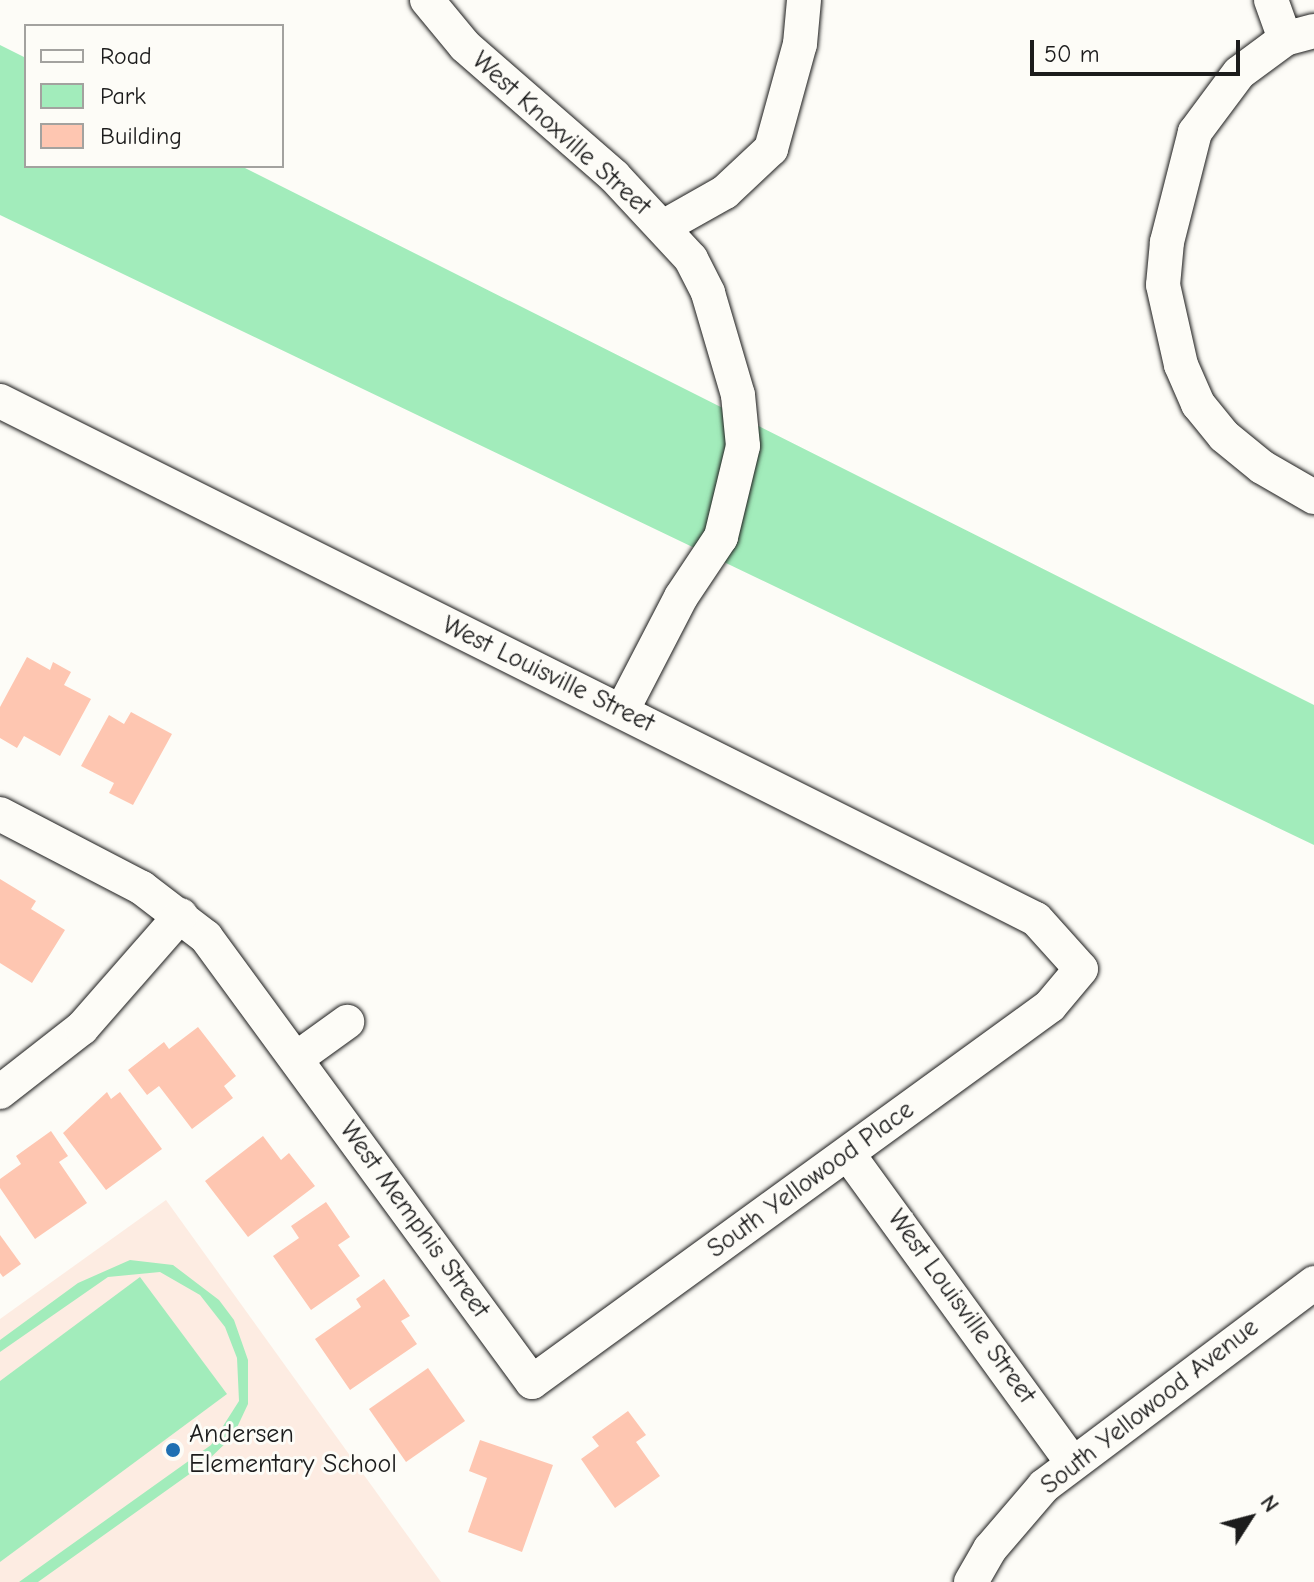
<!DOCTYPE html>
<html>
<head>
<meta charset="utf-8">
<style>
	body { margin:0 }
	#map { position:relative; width:1314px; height:1582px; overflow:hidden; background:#fdfcf7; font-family:"Comic Neue",sans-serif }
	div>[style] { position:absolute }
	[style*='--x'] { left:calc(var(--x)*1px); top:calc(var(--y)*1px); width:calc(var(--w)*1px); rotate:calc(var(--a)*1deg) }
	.built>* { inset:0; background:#fdece2 }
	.green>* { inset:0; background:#a2ecbb }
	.building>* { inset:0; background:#fec6b1 }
	.roads { filter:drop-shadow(0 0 2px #1c1c1c) drop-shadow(0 0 2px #1c1c1c) }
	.minor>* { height:34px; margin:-17px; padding:0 17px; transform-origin:17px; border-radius:17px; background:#fdfcf7 }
	.dots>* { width:22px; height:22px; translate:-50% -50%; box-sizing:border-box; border:4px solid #fdfcf7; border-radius:50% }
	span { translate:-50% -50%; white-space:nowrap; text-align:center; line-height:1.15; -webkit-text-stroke:6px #fdfcf7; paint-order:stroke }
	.street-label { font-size:26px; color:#1c1c1c }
	.poi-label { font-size:26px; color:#1c1c1c }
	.left { translate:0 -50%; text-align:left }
	.legend { position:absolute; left:24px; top:24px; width:260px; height:144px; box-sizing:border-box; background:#fdfcf7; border:2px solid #a3a29f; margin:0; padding:10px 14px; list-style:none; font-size:24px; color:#1c1c1c }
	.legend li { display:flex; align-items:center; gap:16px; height:40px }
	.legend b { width:40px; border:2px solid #a3a29f }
	.north { position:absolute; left:1210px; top:1478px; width:80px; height:80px; -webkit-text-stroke:6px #fdfcf7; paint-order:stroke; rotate:54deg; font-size:22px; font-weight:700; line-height:32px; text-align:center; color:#1c1c1c }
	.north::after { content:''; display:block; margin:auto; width:28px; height:36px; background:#1c1c1c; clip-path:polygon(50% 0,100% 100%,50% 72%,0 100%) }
	.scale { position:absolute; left:1030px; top:40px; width:210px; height:36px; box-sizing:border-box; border:4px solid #1c1c1c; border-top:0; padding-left:10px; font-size:24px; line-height:28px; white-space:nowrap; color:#1c1c1c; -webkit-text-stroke:6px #fdfcf7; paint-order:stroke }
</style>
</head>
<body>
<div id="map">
	<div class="built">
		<i style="clip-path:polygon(166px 1200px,441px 1582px,0 1582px,0 1319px)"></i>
	</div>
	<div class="green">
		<i style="clip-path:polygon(0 45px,26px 58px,26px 166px,241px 166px,1314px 705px,1314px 845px,0 215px)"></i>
		<i style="clip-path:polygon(130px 1260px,173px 1265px,219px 1300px,234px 1320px,248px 1360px,248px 1404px,233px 1436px,205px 1463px,38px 1582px,19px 1582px,211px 1445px,239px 1401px,237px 1358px,225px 1327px,200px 1295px,160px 1272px,108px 1277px,0 1352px,0 1340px,78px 1283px)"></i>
		<i style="clip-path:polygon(140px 1277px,227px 1394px,0 1562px,0 1381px)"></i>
	</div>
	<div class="building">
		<i style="clip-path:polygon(27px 657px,50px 670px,53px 662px,71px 672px,64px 685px,91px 699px,60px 756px,24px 736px,17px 748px,0 738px,0 707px)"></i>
		<i style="clip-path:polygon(131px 712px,172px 734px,133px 805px,109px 793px,114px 783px,81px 766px,109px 715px,124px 724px)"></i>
		<i style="clip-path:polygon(0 879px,36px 901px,31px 909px,65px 930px,32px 983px,0 963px)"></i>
		<i style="clip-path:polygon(198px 1027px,236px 1076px,224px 1086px,233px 1098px,192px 1129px,159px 1086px,147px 1095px,128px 1070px,164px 1042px,169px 1049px)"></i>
		<i style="clip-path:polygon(107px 1092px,111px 1099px,120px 1092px,162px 1149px,106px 1190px,63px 1133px)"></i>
		<i style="clip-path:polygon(51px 1131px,68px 1156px,59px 1162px,87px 1203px,35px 1239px,0 1188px,0 1179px,21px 1164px,16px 1156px)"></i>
		<i style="clip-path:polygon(263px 1136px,281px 1160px,289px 1153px,315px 1186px,248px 1237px,205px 1181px)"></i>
		<i style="clip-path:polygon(326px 1202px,350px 1237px,338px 1245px,360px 1276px,311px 1310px,273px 1256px,299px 1238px,291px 1226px)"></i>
		<i style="clip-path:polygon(0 1235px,21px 1264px,3px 1277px,0 1273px)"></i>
		<i style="clip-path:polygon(384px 1279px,410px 1316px,401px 1321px,417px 1344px,350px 1390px,315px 1339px,361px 1307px,356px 1299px)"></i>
		<i style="clip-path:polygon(428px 1368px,465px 1421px,406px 1462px,369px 1409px)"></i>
		<i style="clip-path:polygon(628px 1411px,646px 1435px,636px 1442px,660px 1476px,615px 1508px,581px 1459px,599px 1446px,592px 1437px)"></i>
		<i style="clip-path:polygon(480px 1440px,553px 1465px,522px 1552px,468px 1532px,487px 1478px,469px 1471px)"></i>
	</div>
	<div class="roads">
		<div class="minor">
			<i style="--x:427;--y:0;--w:60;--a:50.4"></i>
			<i style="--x:465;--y:46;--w:198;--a:41.1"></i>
			<i style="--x:614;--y:176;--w:113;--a:47.1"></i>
			<i style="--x:691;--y:259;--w:38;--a:63"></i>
			<i style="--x:708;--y:293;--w:106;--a:73.6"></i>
			<i style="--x:738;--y:395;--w:51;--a:84.4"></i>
			<i style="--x:743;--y:446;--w:94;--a:103.6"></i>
			<i style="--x:721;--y:537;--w:72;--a:123.7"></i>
			<i style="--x:681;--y:597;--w:128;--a:117.4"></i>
			<i style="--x:1271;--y:0;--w:41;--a:70.3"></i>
			<i style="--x:1314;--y:31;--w:30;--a:165"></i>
			<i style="--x:1285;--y:39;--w:57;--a:143.5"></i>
			<i style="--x:1239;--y:73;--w:74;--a:126.7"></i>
			<i style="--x:1195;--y:132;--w:114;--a:104.3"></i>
			<i style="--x:1167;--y:242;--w:43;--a:95.3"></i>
			<i style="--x:1163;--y:285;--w:82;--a:77.3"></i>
			<i style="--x:1181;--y:365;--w:43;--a:66.4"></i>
			<i style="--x:1198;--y:404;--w:41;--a:50.9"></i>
			<i style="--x:1224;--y:436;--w:49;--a:39.2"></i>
			<i style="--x:1262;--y:467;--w:60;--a:30"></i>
			<i style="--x:663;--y:227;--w:71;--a:-29.4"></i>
			<i style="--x:725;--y:192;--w:63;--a:-43.1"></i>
			<i style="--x:771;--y:149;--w:109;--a:-74.6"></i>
			<i style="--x:800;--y:44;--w:44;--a:-84.8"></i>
			<i style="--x:0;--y:401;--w:1158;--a:26.57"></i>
			<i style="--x:1036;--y:919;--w:67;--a:48"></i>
			<i style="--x:1081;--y:969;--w:48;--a:130"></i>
			<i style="--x:1050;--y:1006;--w:640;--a:144.03"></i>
			<i style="--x:532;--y:1382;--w:552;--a:-126.23"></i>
			<i style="--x:206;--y:937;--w:81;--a:-142.6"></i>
			<i style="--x:142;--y:888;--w:160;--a:-152.5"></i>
			<i style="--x:297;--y:1058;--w:62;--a:-35.8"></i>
			<i style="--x:0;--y:1092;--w:104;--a:-38"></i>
			<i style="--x:82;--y:1028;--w:150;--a:-48.8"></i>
			<i style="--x:848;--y:1154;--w:381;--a:54"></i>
			<i style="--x:971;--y:1582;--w:38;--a:-60"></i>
			<i style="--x:990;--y:1549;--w:83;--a:-49.4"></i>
			<i style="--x:1044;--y:1486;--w:338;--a:-36.9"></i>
		</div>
	</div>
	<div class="dots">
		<i style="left:173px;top:1450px;background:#1f6fb2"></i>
	</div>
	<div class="street-label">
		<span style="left:561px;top:134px;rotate:42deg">West Knoxville Street</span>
		<span style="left:548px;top:675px;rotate:26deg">West Louisville Street</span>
		<span style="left:811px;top:1180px;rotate:-36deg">South Yellowood Place</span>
		<span style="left:414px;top:1220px;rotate:54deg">West Memphis Street</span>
		<span style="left:961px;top:1307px;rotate:54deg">West Louisville Street</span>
		<span style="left:1150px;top:1407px;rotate:-38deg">South Yellowood Avenue</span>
	</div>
	<div class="poi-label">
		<span class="left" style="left:189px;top:1450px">Andersen<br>Elementary School</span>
	</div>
	<ul class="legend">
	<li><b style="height:10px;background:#fdfcf7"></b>Road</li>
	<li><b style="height:22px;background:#a2ecbb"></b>Park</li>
	<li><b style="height:22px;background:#fec6b1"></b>Building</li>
	</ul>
	<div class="north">N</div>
	<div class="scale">50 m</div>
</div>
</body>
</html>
